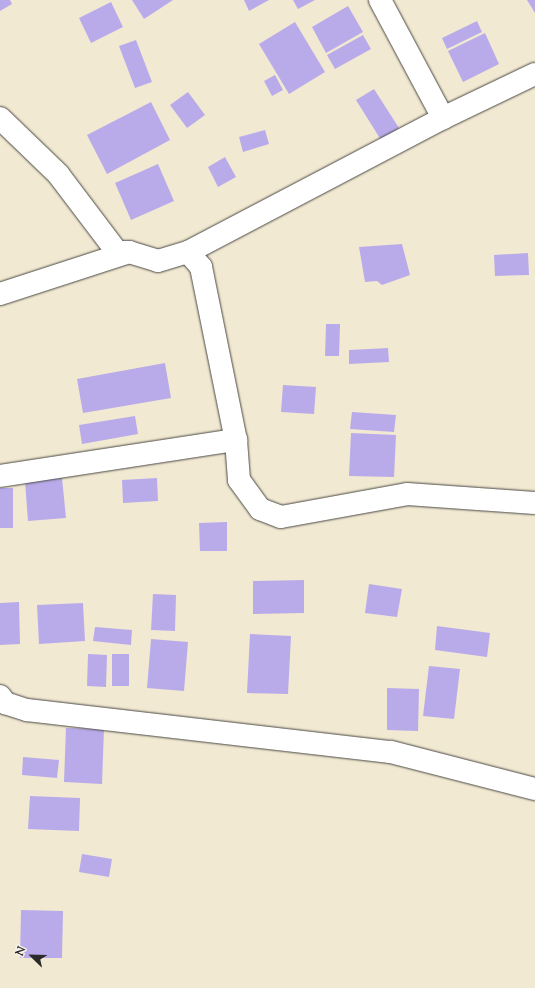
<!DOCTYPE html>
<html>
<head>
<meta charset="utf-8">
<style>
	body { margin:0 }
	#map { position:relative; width:535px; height:988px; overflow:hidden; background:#f2e9d2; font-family:"Sorts Mill Goudy",serif }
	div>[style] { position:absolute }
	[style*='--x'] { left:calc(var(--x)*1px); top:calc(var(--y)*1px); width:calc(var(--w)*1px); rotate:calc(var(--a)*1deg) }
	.building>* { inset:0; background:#b9abea }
	.roads { filter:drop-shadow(0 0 1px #494844) drop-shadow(0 0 1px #494844) }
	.street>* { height:22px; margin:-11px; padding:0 11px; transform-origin:11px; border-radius:11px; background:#fff }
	span { translate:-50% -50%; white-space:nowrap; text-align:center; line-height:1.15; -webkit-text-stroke:3.5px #f7f3e8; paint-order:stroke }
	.north { position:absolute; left:12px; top:936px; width:40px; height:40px; -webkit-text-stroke:3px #f7f3e8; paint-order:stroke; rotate:293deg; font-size:11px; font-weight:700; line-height:16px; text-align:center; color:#2b2b2b }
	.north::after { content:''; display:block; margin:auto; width:14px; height:18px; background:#2b2b2b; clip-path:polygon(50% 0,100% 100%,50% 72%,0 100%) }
</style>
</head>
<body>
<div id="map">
	<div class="building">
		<i style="clip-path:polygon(0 0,10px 0,12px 4px,0 11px)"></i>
		<i style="clip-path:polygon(132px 0,173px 0,144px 19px)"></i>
		<i style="clip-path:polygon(244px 0,269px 0,249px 11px)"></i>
		<i style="clip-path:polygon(293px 0,315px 0,298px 9px)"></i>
		<i style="clip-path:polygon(527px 0,535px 0,535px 13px)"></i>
		<i style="clip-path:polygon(111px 2px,123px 27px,91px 43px,79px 18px)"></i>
		<i style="clip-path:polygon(348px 6px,363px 32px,326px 53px,312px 27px)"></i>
		<i style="clip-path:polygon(477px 21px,482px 32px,447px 49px,442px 38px)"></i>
		<i style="clip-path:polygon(295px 22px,325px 72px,289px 94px,259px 44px)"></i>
		<i style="clip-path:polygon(485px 33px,499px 64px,463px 82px,448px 51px)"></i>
		<i style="clip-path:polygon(363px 35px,371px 49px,335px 69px,327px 55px)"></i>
		<i style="clip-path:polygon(136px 40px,152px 82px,135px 88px,119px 46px)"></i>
		<i style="clip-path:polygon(275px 75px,283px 90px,272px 96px,264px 81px)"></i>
		<i style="clip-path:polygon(374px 89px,399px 128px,381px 140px,356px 100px)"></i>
		<i style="clip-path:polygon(188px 92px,205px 115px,187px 128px,170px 105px)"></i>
		<i style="clip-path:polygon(151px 102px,170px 140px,107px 174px,87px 135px)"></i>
		<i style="clip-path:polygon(265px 130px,269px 144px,243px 152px,239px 137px)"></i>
		<i style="clip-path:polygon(225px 157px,236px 177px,218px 187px,208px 167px)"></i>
		<i style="clip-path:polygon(158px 164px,174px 201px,131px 220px,115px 183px)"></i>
		<i style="clip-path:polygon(402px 244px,410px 275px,382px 285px,377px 281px,365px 282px,359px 247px)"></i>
		<i style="clip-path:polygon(528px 253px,529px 275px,495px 276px,494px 255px)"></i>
		<i style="clip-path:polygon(326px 324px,340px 324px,339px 356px,325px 356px)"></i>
		<i style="clip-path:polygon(388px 348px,389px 362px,349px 364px,349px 350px)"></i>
		<i style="clip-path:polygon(165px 363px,171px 398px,83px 413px,77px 379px)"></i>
		<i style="clip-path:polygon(283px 385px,316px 387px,314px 414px,281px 412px)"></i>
		<i style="clip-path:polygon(352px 412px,396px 415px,394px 432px,350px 429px)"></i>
		<i style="clip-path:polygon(135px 416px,138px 434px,82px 444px,79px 425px)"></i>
		<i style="clip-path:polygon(351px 433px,396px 435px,394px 477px,349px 476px)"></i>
		<i style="clip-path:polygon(62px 478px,66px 518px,28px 521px,25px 481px)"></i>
		<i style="clip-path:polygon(157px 478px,158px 501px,123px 503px,122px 480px)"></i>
		<i style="clip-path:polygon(0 488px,13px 488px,13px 528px,0 528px)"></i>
		<i style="clip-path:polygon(227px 522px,227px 551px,200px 551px,199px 523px)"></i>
		<i style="clip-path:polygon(304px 580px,304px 613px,253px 614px,253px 581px)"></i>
		<i style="clip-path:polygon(369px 584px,402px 589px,397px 617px,365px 613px)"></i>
		<i style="clip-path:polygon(153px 594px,176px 595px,175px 631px,151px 630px)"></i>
		<i style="clip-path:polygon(19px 602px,20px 644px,0 645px,0 603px)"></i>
		<i style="clip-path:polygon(83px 603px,85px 641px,39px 644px,37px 605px)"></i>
		<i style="clip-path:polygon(437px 626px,490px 633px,487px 657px,435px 650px)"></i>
		<i style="clip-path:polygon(95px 627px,132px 630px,131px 645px,93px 641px)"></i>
		<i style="clip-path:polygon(250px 634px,291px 636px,288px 694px,247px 693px)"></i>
		<i style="clip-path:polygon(151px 639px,188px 642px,184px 691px,147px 688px)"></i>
		<i style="clip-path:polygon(88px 654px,107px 655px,106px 687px,87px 686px)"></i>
		<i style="clip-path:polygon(112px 654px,129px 654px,129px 686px,112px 686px)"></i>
		<i style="clip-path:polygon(429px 666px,460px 669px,454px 719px,423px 716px)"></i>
		<i style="clip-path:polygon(387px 688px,419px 689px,418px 731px,387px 730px)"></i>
		<i style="clip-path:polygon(66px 728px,104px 729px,102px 784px,64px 782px)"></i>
		<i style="clip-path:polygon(23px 757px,59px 760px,57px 778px,22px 775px)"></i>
		<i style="clip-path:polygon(30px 796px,80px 798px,79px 831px,28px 829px)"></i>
		<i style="clip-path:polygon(82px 854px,112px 859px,109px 877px,79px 872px)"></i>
		<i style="clip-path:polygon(21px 910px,63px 911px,62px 958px,20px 958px)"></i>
	</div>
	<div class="roads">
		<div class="street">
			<i style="--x:380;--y:0;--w:134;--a:61.9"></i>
			<i style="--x:0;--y:118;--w:81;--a:44"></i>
			<i style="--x:58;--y:174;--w:98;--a:52.9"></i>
			<i style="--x:117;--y:252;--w:12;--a:0"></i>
			<i style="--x:129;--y:252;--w:30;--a:17"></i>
			<i style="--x:158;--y:261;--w:31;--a:-17"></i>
			<i style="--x:188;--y:252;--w:288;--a:-27.7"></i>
			<i style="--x:443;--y:118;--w:102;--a:-25.6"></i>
			<i style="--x:188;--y:252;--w:20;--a:49"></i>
			<i style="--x:201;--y:267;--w:177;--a:78.6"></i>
			<i style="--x:236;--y:440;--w:40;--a:85.7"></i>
			<i style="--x:239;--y:480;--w:36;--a:54"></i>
			<i style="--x:260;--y:509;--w:22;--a:21"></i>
			<i style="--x:281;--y:517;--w:128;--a:-10.3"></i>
			<i style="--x:407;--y:494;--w:128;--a:4"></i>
			<i style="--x:0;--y:294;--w:136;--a:-18"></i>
			<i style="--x:0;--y:476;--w:239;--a:-8.7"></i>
			<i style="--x:0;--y:696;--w:9;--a:54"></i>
			<i style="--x:5;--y:703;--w:23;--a:18"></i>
			<i style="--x:27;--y:710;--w:366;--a:6.6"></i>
			<i style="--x:391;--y:752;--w:149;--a:14.4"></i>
		</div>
	</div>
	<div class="north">N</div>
</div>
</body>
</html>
